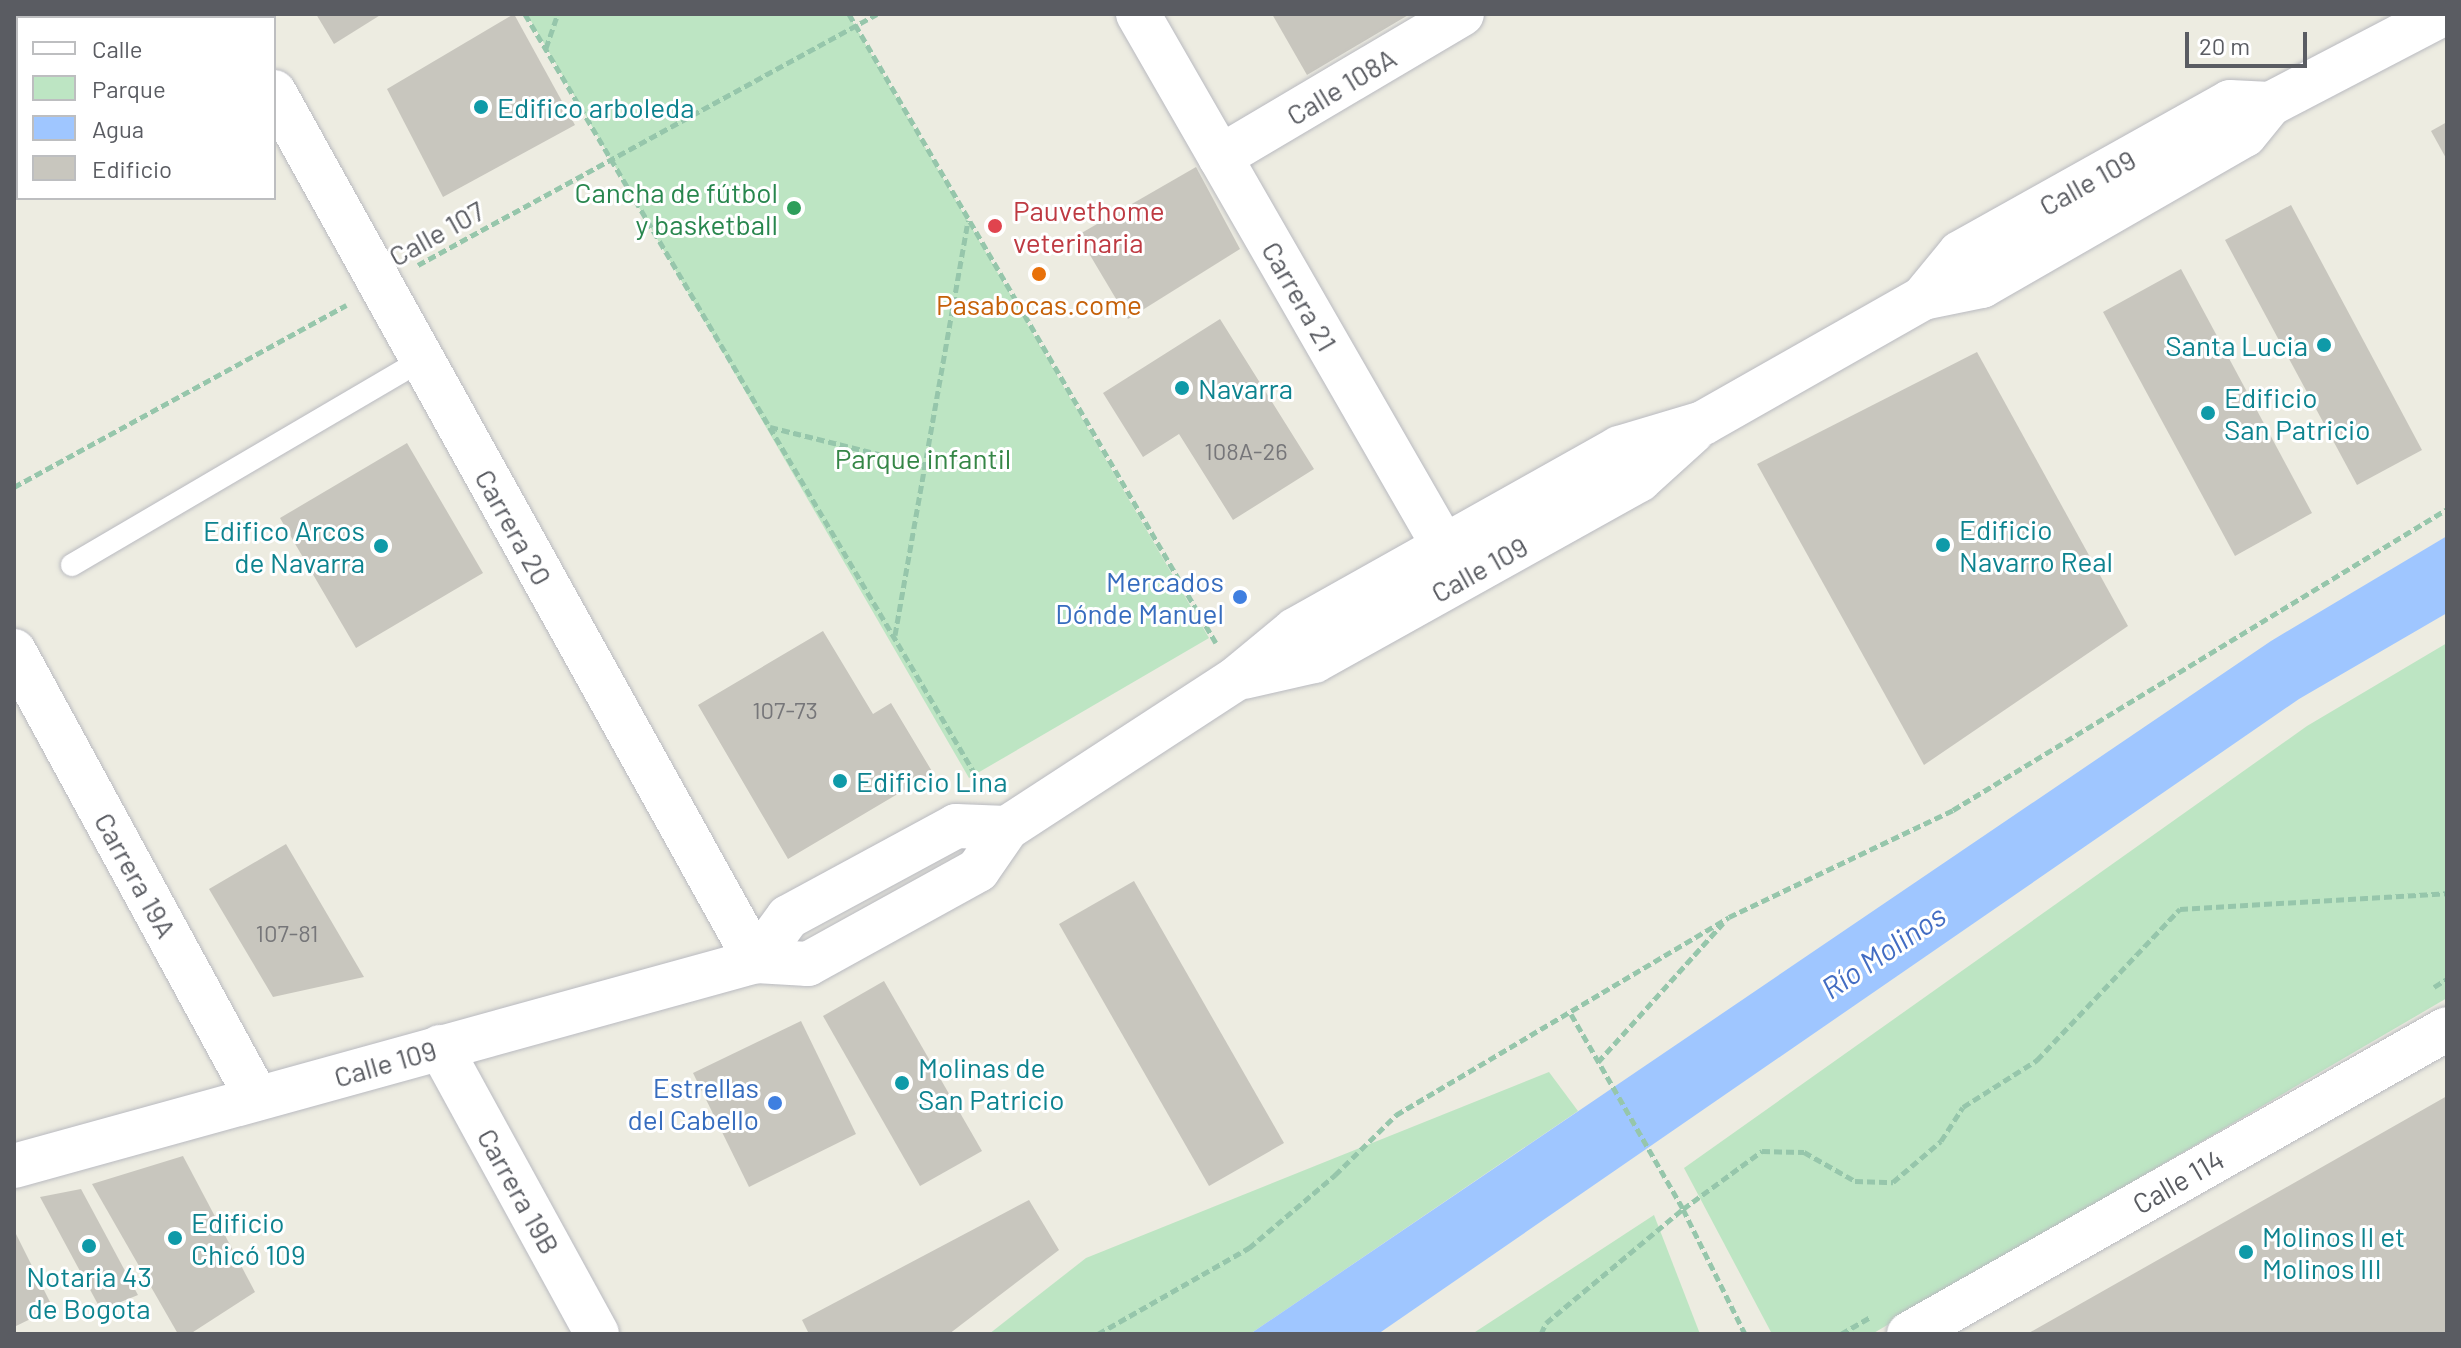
<!DOCTYPE html>
<html>
<head>
<meta charset="utf-8">
<style>
	body { margin:0 }
	#map { position:relative; width:2461px; height:1348px; overflow:hidden; background:#edece1; font-family:Barlow,sans-serif }
	div>[style] { position:absolute }
	[style*='--x'] { left:calc(var(--x)*1px); top:calc(var(--y)*1px); width:calc(var(--w)*1px); rotate:calc(var(--a)*1deg) }
	.green>* { inset:0; background:#bde5c3 }
	.water>* { inset:0; background:#9fc6ff }
	.building>* { inset:0; background:#c8c6be }
	.path>* { height:5px; margin-top:-2.5px; transform-origin:0; background:repeating-linear-gradient(90deg,#96c6ab 0 8px,transparent 0 12px) }
	.roads { filter:drop-shadow(0 0 2px #b9bac0) drop-shadow(0 0 2px #b9bac0) }
	.lane>* { height:22px; margin:-11px; padding:0 11px; transform-origin:11px; border-radius:11px; background:#fff }
	.street>* { height:44px; margin:-22px; padding:0 22px; transform-origin:22px; border-radius:22px; background:#fff }
	.secondary>* { height:44px; margin:-22px; padding:0 22px; transform-origin:22px; border-radius:22px; background:#fff }
	.dots>* { width:22px; height:22px; translate:-50% -50%; box-sizing:border-box; border:4px solid #fff; border-radius:50% }
	span { translate:-50% -50%; white-space:nowrap; text-align:center; line-height:1.15; -webkit-text-stroke:6px #fff; paint-order:stroke }
	.number-label { font-size:24px; color:#767679 }
	.number-label span { -webkit-text-stroke-width:0 }
	.street-label { font-size:28px; color:#5a5c62 }
	.culture-label { font-size:28px; color:#0d838f }
	.left { translate:0 -50%; text-align:left }
	.right { translate:-100% -50%; text-align:right }
	.leisure-label { font-size:28px; color:#27864d }
	.health-label { font-size:28px; color:#be3a42 }
	.food-label { font-size:28px; color:#c56008 }
	.park-label { font-size:28px; color:#358646 }
	.shop-label { font-size:28px; color:#366cbe }
	.water-label { font-size:30px; color:#426cc2; font-style:italic }
	.frame { position:absolute; inset:0; border:16px solid #5a5c62; pointer-events:none }
	.legend { position:absolute; left:16px; top:16px; width:260px; height:184px; box-sizing:border-box; background:#fff; border:2px solid #bdbec0; margin:0; padding:10px 14px; list-style:none; font-size:24px; color:#5a5c62 }
	.legend li { display:flex; align-items:center; gap:16px; height:40px }
	.legend b { width:40px; border:2px solid #bdbec0 }
	.scale { position:absolute; left:2185px; top:32px; width:122px; height:36px; box-sizing:border-box; border:4px solid #5a5c62; border-top:0; padding-left:10px; font-size:24px; line-height:28px; white-space:nowrap; color:#5a5c62; -webkit-text-stroke:6px #fff; paint-order:stroke }
</style>
</head>
<body>
<div id="map">
	<div class="green">
		<i style="clip-path:polygon(527px 14px,848px 14px,1209px 638px,969px 778px)"></i>
		<i style="clip-path:polygon(2447px 643px,2447px 998px,1872px 1334px,1772px 1334px,1684px 1168px,2307px 726px)"></i>
		<i style="clip-path:polygon(1549px 1072px,1578px 1111px,1250px 1334px,989px 1334px,1086px 1258px)"></i>
		<i style="clip-path:polygon(1654px 1215px,1700px 1334px,1472px 1334px)"></i>
	</div>
	<div class="water">
		<i style="clip-path:polygon(2447px 536px,2447px 613px,2299px 699px,1378px 1334px,1250px 1334px,2271px 641px)"></i>
	</div>
	<div class="building">
		<i style="clip-path:polygon(316px 14px,382px 14px,334px 44px)"></i>
		<i style="clip-path:polygon(514px 14px,575px 125px,443px 197px,387px 89px)"></i>
		<i style="clip-path:polygon(1272px 14px,1410px 14px,1307px 75px)"></i>
		<i style="clip-path:polygon(2447px 122px,2447px 160px,2431px 131px)"></i>
		<i style="clip-path:polygon(1196px 167px,1240px 249px,1128px 319px,1078px 235px)"></i>
		<i style="clip-path:polygon(2291px 205px,2422px 450px,2357px 485px,2225px 240px)"></i>
		<i style="clip-path:polygon(2181px 269px,2312px 513px,2235px 556px,2103px 312px)"></i>
		<i style="clip-path:polygon(1220px 319px,1314px 469px,1233px 520px,1179px 434px,1143px 457px,1103px 393px)"></i>
		<i style="clip-path:polygon(1977px 352px,2128px 626px,1924px 765px,1757px 464px)"></i>
		<i style="clip-path:polygon(407px 443px,483px 573px,356px 648px,280px 518px)"></i>
		<i style="clip-path:polygon(823px 631px,873px 714px,891px 703px,933px 773px,788px 859px,698px 705px)"></i>
		<i style="clip-path:polygon(286px 844px,364px 977px,273px 997px,209px 889px)"></i>
		<i style="clip-path:polygon(1134px 881px,1284px 1143px,1209px 1186px,1059px 924px)"></i>
		<i style="clip-path:polygon(884px 981px,982px 1151px,920px 1186px,823px 1016px)"></i>
		<i style="clip-path:polygon(801px 1021px,856px 1134px,749px 1187px,693px 1073px)"></i>
		<i style="clip-path:polygon(2447px 1096px,2447px 1334px,2027px 1334px,2285px 1188px)"></i>
		<i style="clip-path:polygon(183px 1156px,255px 1292px,190px 1334px,178px 1334px,92px 1184px)"></i>
		<i style="clip-path:polygon(81px 1189px,138px 1295px,101px 1310px,40px 1197px)"></i>
		<i style="clip-path:polygon(1029px 1200px,1059px 1250px,949px 1334px,809px 1334px,802px 1320px)"></i>
		<i style="clip-path:polygon(14px 1230px,53px 1308px,14px 1327px)"></i>
	</div>
	<div class="path">
		<i style="--x:525;--y:14;--w:895;--a:59.37"></i>
		<i style="--x:849;--y:14;--w:728;--a:59.74"></i>
		<i style="--x:546;--y:48;--w:36;--a:-71"></i>
		<i style="--x:418;--y:265;--w:523;--a:-28.67"></i>
		<i style="--x:770;--y:427;--w:157;--a:14"></i>
		<i style="--x:14;--y:487;--w:379;--a:-28.7"></i>
		<i style="--x:895;--y:635;--w:421;--a:-80"></i>
		<i style="--x:2434;--y:987;--w:15;--a:-32"></i>
		<i style="--x:1571;--y:1014;--w:225;--a:60.1"></i>
		<i style="--x:1683;--y:1209;--w:140;--a:63.6"></i>
		<i style="--x:1598;--y:1062;--w:187;--a:-48"></i>
		<i style="--x:1098;--y:1334;--w:174;--a:-29.7"></i>
		<i style="--x:1249;--y:1248;--w:113;--a:-40.3"></i>
		<i style="--x:1335;--y:1175;--w:86;--a:-44.5"></i>
		<i style="--x:1396;--y:1115;--w:387;--a:-30.7"></i>
		<i style="--x:1729;--y:917;--w:248;--a:-25.5"></i>
		<i style="--x:1953;--y:810;--w:578;--a:-31.35"></i>
		<i style="--x:1541;--y:1334;--w:12;--a:-66"></i>
		<i style="--x:1546;--y:1323;--w:178;--a:-39.8"></i>
		<i style="--x:1683;--y:1209;--w:98;--a:-36.3"></i>
		<i style="--x:1762;--y:1151;--w:42;--a:1.4"></i>
		<i style="--x:1804;--y:1152;--w:59;--a:29.6"></i>
		<i style="--x:1855;--y:1181;--w:38;--a:2"></i>
		<i style="--x:1893;--y:1182;--w:63;--a:-40.5"></i>
		<i style="--x:1941;--y:1141;--w:40;--a:-57.1"></i>
		<i style="--x:1963;--y:1107;--w:88;--a:-32.4"></i>
		<i style="--x:2037;--y:1060;--w:208;--a:-46.6"></i>
		<i style="--x:2180;--y:909;--w:267;--a:-3.4"></i>
		<i style="--x:1841;--y:1334;--w:34;--a:-30"></i>
	</div>
	<div class="roads">
		<div class="lane">
			<i style="--x:72;--y:565;--w:406;--a:-30.4"></i>
		</div>
		<div class="street">
			<i style="--x:231;--y:14;--w:4;--a:63"></i>
			<i style="--x:1138;--y:14;--w:650;--a:60.12"></i>
			<i style="--x:274;--y:92;--w:994;--a:60.98"></i>
			<i style="--x:1220;--y:157;--w:281;--a:-30.6"></i>
			<i style="--x:14;--y:651;--w:509;--a:61.47"></i>
			<i style="--x:440;--y:1047;--w:327;--a:61.3"></i>
			<i style="--x:1909;--y:1334;--w:618;--a:-29.55"></i>
		</div>
		<div class="secondary">
			<i style="--x:1923;--y:298;--w:58;--a:-50.6"></i>
			<i style="--x:1960;--y:253;--w:309;--a:-29.2"></i>
			<i style="--x:2230;--y:102;--w:40;--a:2.9"></i>
			<i style="--x:1244;--y:677;--w:72;--a:-12.9"></i>
			<i style="--x:1314;--y:661;--w:372;--a:-29.1"></i>
			<i style="--x:1639;--y:480;--w:72;--a:-42.2"></i>
			<i style="--x:756;--y:961;--w:54;--a:-54"></i>
			<i style="--x:788;--y:917;--w:191;--a:-28.4"></i>
			<i style="--x:956;--y:826;--w:51;--a:2.2"></i>
			<i style="--x:14;--y:1166;--w:770;--a:-15.44"></i>
			<i style="--x:756;--y:961;--w:52;--a:3.3"></i>
			<i style="--x:808;--y:964;--w:194;--a:-28.9"></i>
			<i style="--x:978;--y:870;--w:51;--a:-55.4"></i>
			<i style="--x:1007;--y:828;--w:275;--a:-33.1"></i>
			<i style="--x:1237;--y:678;--w:75;--a:-39.6"></i>
			<i style="--x:1295;--y:630;--w:372;--a:-29.3"></i>
			<i style="--x:1619;--y:448;--w:88;--a:-16.6"></i>
			<i style="--x:1703;--y:423;--w:253;--a:-29.6"></i>
			<i style="--x:1923;--y:298;--w:60;--a:-11.5"></i>
			<i style="--x:1982;--y:286;--w:303;--a:-29.9"></i>
			<i style="--x:2245;--y:135;--w:40;--a:-51"></i>
			<i style="--x:2270;--y:104;--w:195;--a:-27.5"></i>
		</div>
	</div>
	<div class="dots">
		<i style="left:481px;top:107px;background:#0f9aa8"></i>
		<i style="left:794px;top:208px;background:#2e9e5b"></i>
		<i style="left:995px;top:226px;background:#e0444e"></i>
		<i style="left:1039px;top:274px;background:#e8710a"></i>
		<i style="left:2324px;top:345px;background:#0f9aa8"></i>
		<i style="left:1182px;top:388px;background:#0f9aa8"></i>
		<i style="left:2208px;top:413px;background:#0f9aa8"></i>
		<i style="left:1943px;top:545px;background:#0f9aa8"></i>
		<i style="left:381px;top:546px;background:#0f9aa8"></i>
		<i style="left:1240px;top:597px;background:#3f7fe0"></i>
		<i style="left:840px;top:781px;background:#0f9aa8"></i>
		<i style="left:902px;top:1083px;background:#0f9aa8"></i>
		<i style="left:775px;top:1103px;background:#3f7fe0"></i>
		<i style="left:175px;top:1238px;background:#0f9aa8"></i>
		<i style="left:89px;top:1246px;background:#0f9aa8"></i>
		<i style="left:2246px;top:1252px;background:#0f9aa8"></i>
	</div>
	<div class="number-label">
		<span style="left:1246px;top:451px">108A-26</span>
		<span style="left:785px;top:710px">107-73</span>
		<span style="left:287px;top:933px">107-81</span>
	</div>
	<div class="street-label">
		<span style="left:1341px;top:86px;rotate:-31deg">Calle 108A</span>
		<span style="left:2087px;top:182px;rotate:-29deg">Calle 109</span>
		<span style="left:436px;top:233px;rotate:-29deg">Calle 107</span>
		<span style="left:1300px;top:296px;rotate:60deg">Carrera 21</span>
		<span style="left:514px;top:527px;rotate:61deg">Carrera 20</span>
		<span style="left:1479px;top:569px;rotate:-29deg">Calle 109</span>
		<span style="left:136px;top:875px;rotate:61deg">Carrera 19A</span>
		<span style="left:385px;top:1063px;rotate:-16deg">Calle 109</span>
		<span style="left:2178px;top:1181px;rotate:-30deg">Calle 114</span>
		<span style="left:519px;top:1191px;rotate:61deg">Carrera 19B</span>
	</div>
	<div class="culture-label">
		<span class="left" style="left:497px;top:107px">Edifico arboleda</span>
		<span class="right" style="left:2308px;top:345px">Santa Lucia</span>
		<span class="left" style="left:1198px;top:388px">Navarra</span>
		<span class="left" style="left:2224px;top:413px">Edificio<br>San Patricio</span>
		<span class="left" style="left:1959px;top:545px">Edificio<br>Navarro Real</span>
		<span class="right" style="left:365px;top:546px">Edifico Arcos<br>de Navarra</span>
		<span class="left" style="left:856px;top:781px">Edificio Lina</span>
		<span class="left" style="left:918px;top:1083px">Molinas de<br>San Patricio</span>
		<span class="left" style="left:191px;top:1238px">Edificio<br>Chicó 109</span>
		<span class="left" style="left:2262px;top:1252px">Molinos II et<br>Molinos III</span>
		<span style="left:89px;top:1292px">Notaria 43<br>de Bogota</span>
	</div>
	<div class="leisure-label">
		<span class="right" style="left:778px;top:208px">Cancha de fútbol<br>y basketball</span>
	</div>
	<div class="health-label">
		<span class="left" style="left:1013px;top:226px">Pauvethome<br>veterinaria</span>
	</div>
	<div class="food-label">
		<span style="left:1039px;top:304px">Pasabocas.come</span>
	</div>
	<div class="park-label">
		<span style="left:923px;top:458px">Parque infantil</span>
	</div>
	<div class="shop-label">
		<span class="right" style="left:1224px;top:597px">Mercados<br>Dónde Manuel</span>
		<span class="right" style="left:759px;top:1103px">Estrellas<br>del Cabello</span>
	</div>
	<div class="water-label">
		<span style="left:1883px;top:951px;rotate:-34deg">Río Molinos</span>
	</div>
	<div class="frame"></div>
	<ul class="legend">
	<li><b style="height:10px;background:#fff"></b>Calle</li>
	<li><b style="height:22px;background:#bde5c3"></b>Parque</li>
	<li><b style="height:22px;background:#9fc6ff"></b>Agua</li>
	<li><b style="height:22px;background:#c8c6be"></b>Edificio</li>
	</ul>
	<div class="scale">20 m</div>
</div>
</body>
</html>
